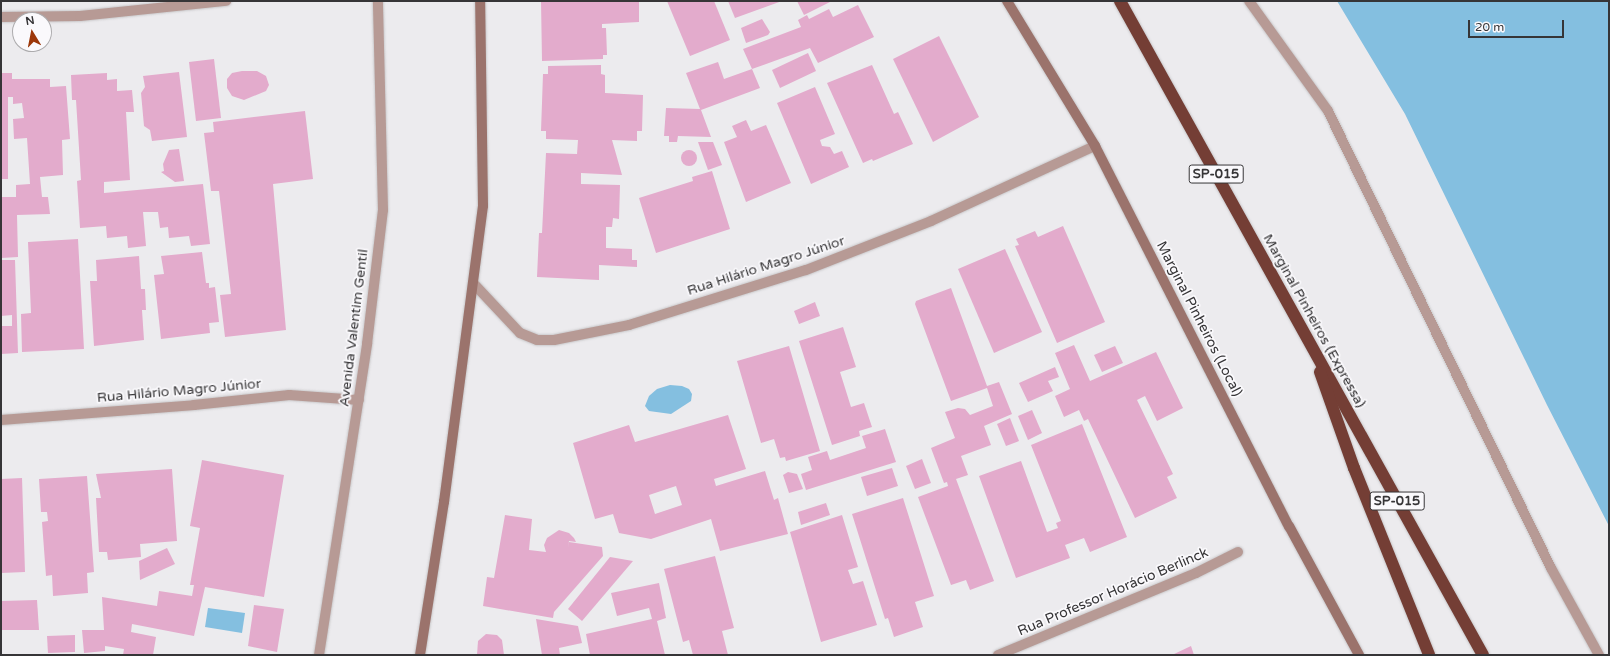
<!DOCTYPE html>
<html>
<head>
<meta charset="utf-8">
<style>
	body { margin:0 }
	#map { position:relative; width:1610px; height:656px; overflow:hidden; background:#ecebee; font-family:"Varela Round",sans-serif }
	div>[style] { position:absolute }
	[style*='--x'] { left:calc(var(--x)*1px); top:calc(var(--y)*1px); width:calc(var(--w)*1px); rotate:calc(var(--a)*1deg) }
	.water>* { inset:0; background:#84bfe0 }
	.building>* { inset:0; background:#e3abcc }
	.round { border-radius:50% }
	.roads { filter:drop-shadow(0 0 1px #c8c7c9) drop-shadow(0 0 1px #c8c7c9) }
	.service>* { height:10px; margin:-5px; padding:0 5px; transform-origin:5px; border-radius:5px; background:#b79a95 }
	.minor>* { height:10px; margin:-5px; padding:0 5px; transform-origin:5px; border-radius:5px; background:#b79a95 }
	.secondary>* { height:10px; margin:-5px; padding:0 5px; transform-origin:5px; border-radius:5px; background:#9b736c }
	.motorway>* { height:12px; margin:-6px; padding:0 6px; transform-origin:6px; border-radius:6px; background:#743e35 }
	span { translate:-50% -50%; white-space:nowrap; text-align:center; line-height:1.15; -webkit-text-stroke:3.5px #faf9fc; paint-order:stroke }
	.shield-label span { padding:1px 3px; background:#faf9fc; border:1px solid; border-radius:3px; -webkit-text-stroke-width:0 }
	.shield-label { font-size:13px; color:#363537; font-weight:700 }
	.street-label { font-size:14px; color:#363537 }
	.frame { position:absolute; inset:0; border:2px solid #363537; pointer-events:none }
	.north { position:absolute; left:12px; top:12px; width:40px; height:40px; box-sizing:border-box; background:#faf9fc; border:1px solid #acabad; border-radius:50%; rotate:350deg; font-size:11px; font-weight:700; line-height:16px; text-align:center; color:#363537 }
	.north::after { content:''; display:block; margin:auto; width:14px; height:18px; background:#9c3709; clip-path:polygon(50% 0,100% 100%,50% 72%,0 100%) }
	.scale { position:absolute; left:1468px; top:20px; width:96px; height:18px; box-sizing:border-box; border:2px solid #363537; border-top:0; padding-left:5px; font-size:12px; line-height:14px; white-space:nowrap; color:#363537; -webkit-text-stroke:3px #faf9fc; paint-order:stroke }
</style>
</head>
<body>
<div id="map">
	<div class="water">
		<i style="clip-path:polygon(1337px 1px,1609px 1px,1609px 526px,1547px 405px,1405px 114px)"></i>
		<i style="clip-path:polygon(670px 385px,682px 386px,689px 389px,692px 394px,691px 401px,671px 414px,649px 411px,645px 406px,649px 396px,657px 389px)"></i>
		<i style="clip-path:polygon(208px 608px,245px 613px,242px 633px,205px 627px)"></i>
	</div>
	<div class="building">
		<i style="clip-path:polygon(541px 1px,639px 1px,639px 22px,602px 24px,602px 28px,606px 28px,607px 55px,603px 55px,603px 59px,542px 61px)"></i>
		<i style="clip-path:polygon(667px 1px,714px 1px,730px 40px,690px 56px)"></i>
		<i style="clip-path:polygon(728px 1px,782px 1px,735px 18px)"></i>
		<i style="clip-path:polygon(797px 1px,832px 1px,804px 15px)"></i>
		<i style="clip-path:polygon(858px 5px,874px 37px,818px 63px,810px 48px,752px 69px,760px 88px,701px 110px,711px 137px,678px 136px,677px 142px,669px 142px,669px 136px,664px 136px,666px 108px,700px 109px,686px 73px,718px 62px,724px 79px,752px 69px,743px 49px,801px 27px,798px 20px,807px 15px,809px 19px,829px 9px,833px 17px)"></i>
		<i style="clip-path:polygon(762px 19px,770px 32px,768px 35px,746px 43px,741px 28px)"></i>
		<i style="clip-path:polygon(939px 36px,979px 117px,933px 142px,893px 59px)"></i>
		<i style="clip-path:polygon(808px 53px,816px 71px,780px 88px,772px 70px)"></i>
		<i style="clip-path:polygon(214px 59px,221px 118px,196px 121px,189px 62px)"></i>
		<i style="clip-path:polygon(601px 65px,601px 74px,605px 75px,605px 93px,643px 95px,642px 131px,637px 131px,637px 141px,612px 140px,622px 175px,581px 173px,581px 184px,620px 185px,619px 219px,613px 218px,612px 227px,606px 227px,606px 248px,632px 249px,632px 260px,637px 260px,637px 267px,599px 265px,599px 280px,537px 277px,539px 233px,542px 233px,546px 153px,577px 154px,578px 140px,546px 139px,546px 131px,541px 131px,543px 74px,548px 74px,548px 66px)"></i>
		<i style="clip-path:polygon(872px 65px,894px 114px,898px 112px,913px 144px,873px 161px,872px 159px,863px 163px,827px 83px)"></i>
		<i style="clip-path:polygon(242px 71px,257px 71px,266px 76px,269px 85px,266px 91px,244px 100px,232px 96px,227px 88px,227px 79px,232px 73px)"></i>
		<i style="clip-path:polygon(179px 72px,187px 137px,152px 141px,150px 130px,144px 126px,141px 93px,145px 87px,143px 76px)"></i>
		<i style="clip-path:polygon(1px 73px,12px 73px,12px 79px,50px 79px,50px 87px,66px 86px,70px 139px,62px 140px,63px 175px,40px 177px,42px 197px,48px 197px,50px 214px,17px 215px,18px 257px,1px 258px,1px 197px,16px 197px,16px 185px,30px 184px,27px 138px,14px 139px,13px 119px,24px 118px,22px 103px,13px 104px,13px 97px,8px 97px,8px 179px,1px 179px)"></i>
		<i style="clip-path:polygon(107px 73px,107px 80px,117px 79px,117px 91px,132px 90px,134px 112px,126px 112px,130px 180px,104px 182px,104px 193px,203px 184px,210px 244px,191px 246px,189px 236px,169px 238px,168px 227px,160px 228px,158px 212px,143px 212px,146px 246px,128px 248px,127px 236px,107px 238px,106px 226px,80px 228px,77px 181px,81px 180px,76px 100px,72px 100px,71px 75px)"></i>
		<i style="clip-path:polygon(815px 87px,835px 134px,820px 140px,822px 146px,830px 147px,834px 154px,842px 151px,849px 167px,811px 184px,777px 103px)"></i>
		<i style="clip-path:polygon(305px 111px,313px 179px,273px 184px,286px 330px,225px 337px,220px 295px,231px 294px,219px 191px,211px 191px,204px 133px,214px 132px,213px 122px)"></i>
		<i style="clip-path:polygon(746px 120px,751px 131px,766px 125px,791px 183px,746px 202px,724px 142px,737px 137px,732px 126px)"></i>
		<i style="clip-path:polygon(698px 142px,713px 142px,722px 165px,708px 170px)"></i>
		<i style="clip-path:polygon(179px 149px,184px 181px,175px 182px,161px 172px,164px 171px,163px 164px,169px 150px)"></i>
		<i class="round" style="left:681px;top:150px;width:16px;height:16px"></i>
		<i style="clip-path:polygon(712px 171px,730px 229px,656px 253px,639px 198px,693px 181px,692px 177px)"></i>
		<i style="clip-path:polygon(1063px 226px,1105px 322px,1057px 343px,1015px 246px,1019px 245px,1016px 239px,1035px 231px,1038px 237px)"></i>
		<i style="clip-path:polygon(78px 239px,84px 349px,22px 352px,21px 314px,31px 313px,28px 242px)"></i>
		<i style="clip-path:polygon(1005px 249px,1042px 332px,994px 353px,958px 269px)"></i>
		<i style="clip-path:polygon(202px 252px,206px 283px,209px 283px,209px 288px,215px 287px,219px 322px,209px 323px,210px 333px,161px 339px,154px 275px,164px 274px,161px 256px)"></i>
		<i style="clip-path:polygon(139px 256px,141px 289px,145px 289px,146px 310px,142px 310px,144px 340px,94px 346px,90px 281px,97px 281px,96px 260px)"></i>
		<i style="clip-path:polygon(1px 260px,15px 260px,18px 353px,1px 354px,1px 326px,12px 326px,12px 315px,1px 316px)"></i>
		<i style="clip-path:polygon(951px 288px,987px 386px,999px 382px,1012px 414px,984px 426px,991px 445px,961px 456px,968px 475px,956px 479px,994px 581px,970px 590px,966px 580px,951px 585px,918px 497px,948px 486px,947px 482px,944px 483px,931px 448px,955px 438px,945px 412px,958px 408px,965px 409px,970px 415px,993px 406px,987px 388px,951px 401px,915px 304px,916px 301px)"></i>
		<i style="clip-path:polygon(815px 302px,820px 316px,799px 324px,794px 311px)"></i>
		<i style="clip-path:polygon(843px 327px,856px 367px,840px 372px,851px 407px,864px 403px,872px 427px,859px 431px,860px 436px,832px 445px,799px 341px)"></i>
		<i style="clip-path:polygon(1074px 345px,1090px 381px,1156px 352px,1183px 408px,1157px 421px,1145px 396px,1137px 400px,1173px 474px,1167px 477px,1177px 498px,1135px 518px,1088px 419px,1084px 421px,1079px 410px,1064px 417px,1055px 396px,1070px 389px,1055px 353px)"></i>
		<i style="clip-path:polygon(789px 346px,820px 451px,786px 461px,785px 457px,780px 458px,774px 439px,761px 443px,737px 361px)"></i>
		<i style="clip-path:polygon(1115px 346px,1123px 363px,1102px 372px,1094px 355px)"></i>
		<i style="clip-path:polygon(1055px 367px,1059px 377px,1048px 381px,1053px 391px,1028px 402px,1019px 383px)"></i>
		<i style="clip-path:polygon(1032px 410px,1042px 433px,1028px 440px,1018px 416px)"></i>
		<i style="clip-path:polygon(evenodd,728px 415px,746px 469px,714px 479px,716px 486px,765px 471px,774px 500px,778px 498px,788px 534px,720px 551px,711px 519px,651px 539px,619px 533px,613px 514px,595px 519px,573px 443px,629px 425px,635px 442px,728px 415px,676px 486px,682px 505px,655px 514px,649px 495px,676px 486px)"></i>
		<i style="clip-path:polygon(1010px 418px,1019px 441px,1006px 446px,997px 424px)"></i>
		<i style="clip-path:polygon(1082px 424px,1127px 537px,1090px 552px,1084px 538px,1065px 545px,1070px 558px,1016px 578px,979px 476px,1021px 461px,1047px 532px,1058px 528px,1056px 523px,1061px 521px,1031px 445px)"></i>
		<i style="clip-path:polygon(885px 429px,896px 462px,806px 490px,801px 474px,812px 470px,808px 457px,827px 451px,830px 460px,866px 448px,862px 436px)"></i>
		<i style="clip-path:polygon(922px 459px,931px 483px,915px 489px,906px 466px)"></i>
		<i style="clip-path:polygon(202px 460px,284px 475px,264px 597px,205px 587px,194px 636px,132px 624px,131px 632px,156px 637px,153px 655px,123px 655px,124px 649px,105px 646px,105px 651px,84px 653px,82px 630px,104px 630px,102px 597px,157px 606px,159px 591px,192px 596px,194px 585px,190px 585px,200px 528px,190px 526px)"></i>
		<i style="clip-path:polygon(892px 468px,898px 486px,867px 496px,861px 477px)"></i>
		<i style="clip-path:polygon(172px 469px,177px 541px,140px 544px,141px 557px,108px 560px,107px 552px,99px 552px,96px 498px,101px 498px,96px 474px)"></i>
		<i style="clip-path:polygon(788px 472px,797px 474px,803px 489px,789px 493px,783px 475px)"></i>
		<i style="clip-path:polygon(87px 476px,94px 572px,87px 573px,88px 593px,53px 596px,52px 575px,46px 576px,42px 522px,48px 521px,47px 512px,41px 512px,39px 479px)"></i>
		<i style="clip-path:polygon(22px 478px,25px 572px,1px 573px,1px 479px)"></i>
		<i style="clip-path:polygon(903px 498px,934px 596px,915px 602px,923px 627px,894px 637px,888px 618px,885px 619px,852px 514px)"></i>
		<i style="clip-path:polygon(826px 503px,830px 515px,801px 525px,798px 512px)"></i>
		<i style="clip-path:polygon(505px 515px,532px 519px,529px 550px,546px 552px,544px 545px,547px 538px,559px 530px,569px 533px,574px 538px,576px 542px,569px 541px,568px 548px,569px 542px,602px 547px,603px 556px,554px 612px,553px 618px,483px 606px,487px 577px,494px 578px)"></i>
		<i style="clip-path:polygon(842px 515px,858px 567px,848px 570px,853px 584px,863px 581px,877px 625px,821px 642px,790px 532px)"></i>
		<i style="clip-path:polygon(167px 548px,175px 564px,140px 580px,139px 561px)"></i>
		<i style="clip-path:polygon(715px 556px,734px 628px,722px 631px,728px 655px,693px 655px,689px 640px,683px 642px,664px 569px)"></i>
		<i style="clip-path:polygon(610px 557px,633px 561px,582px 621px,568px 609px)"></i>
		<i style="clip-path:polygon(659px 583px,666px 618px,657px 621px,665px 655px,590px 655px,586px 634px,652px 619px,649px 608px,617px 616px,611px 593px)"></i>
		<i style="clip-path:polygon(37px 600px,39px 630px,1px 630px,1px 601px)"></i>
		<i style="clip-path:polygon(254px 605px,284px 609px,277px 652px,248px 646px)"></i>
		<i style="clip-path:polygon(536px 619px,578px 626px,582px 643px,559px 648px,560px 655px,542px 655px)"></i>
		<i style="clip-path:polygon(486px 634px,497px 635px,502px 640px,504px 655px,477px 655px,478px 641px)"></i>
		<i style="clip-path:polygon(75px 635px,75px 652px,48px 653px,47px 636px)"></i>
		<i style="clip-path:polygon(1191px 646px,1194px 655px,1172px 655px)"></i>
	</div>
	<div class="roads">
		<div class="service">
			<i style="--x:1249;--y:1;--w:135;--a:54.3"></i>
			<i style="--x:1328;--y:111;--w:509;--a:63.99"></i>
			<i style="--x:1551;--y:568;--w:99;--a:61.1"></i>
		</div>
		<div class="minor">
			<i style="--x:1;--y:17;--w:79;--a:-0.7"></i>
			<i style="--x:80;--y:16;--w:147;--a:-5.9"></i>
			<i style="--x:474;--y:284;--w:67;--a:46.8"></i>
			<i style="--x:520;--y:333;--w:18;--a:22"></i>
			<i style="--x:537;--y:340;--w:17;--a:0"></i>
			<i style="--x:554;--y:340;--w:76;--a:-11.3"></i>
			<i style="--x:629;--y:325;--w:185;--a:-17.3"></i>
			<i style="--x:806;--y:270;--w:134;--a:-21.4"></i>
			<i style="--x:931;--y:221;--w:180;--a:-24.6"></i>
			<i style="--x:1;--y:420;--w:194;--a:-4.4"></i>
			<i style="--x:194;--y:405;--w:96;--a:-6"></i>
			<i style="--x:289;--y:395;--w:70;--a:4.1"></i>
			<i style="--x:319;--y:655;--w:315;--a:-81.2"></i>
			<i style="--x:367;--y:344;--w:135;--a:-83.2"></i>
			<i style="--x:383;--y:210;--w:209;--a:-91.4"></i>
			<i style="--x:998;--y:655;--w:214;--a:-22.5"></i>
			<i style="--x:1196;--y:573;--w:47;--a:-26.6"></i>
		</div>
		<div class="secondary">
			<i style="--x:1007;--y:1;--w:170;--a:58.7"></i>
			<i style="--x:1095;--y:146;--w:427;--a:63"></i>
			<i style="--x:1289;--y:526;--w:147;--a:61.5"></i>
			<i style="--x:420;--y:655;--w:155;--a:-81.1"></i>
			<i style="--x:444;--y:502;--w:299;--a:-82.5"></i>
			<i style="--x:483;--y:206;--w:205;--a:-90.8"></i>
		</div>
		<div class="motorway">
			<i style="--x:1120;--y:1;--w:748;--a:60.97"></i>
			<i style="--x:1320;--y:372;--w:102;--a:70.5"></i>
			<i style="--x:1354;--y:468;--w:201;--a:68.1"></i>
		</div>
	</div>
	<div class="shield-label">
		<span style="left:1216px;top:174px">SP-015</span>
		<span style="left:1397px;top:501px">SP-015</span>
	</div>
	<div class="street-label">
		<span style="left:766px;top:266px;rotate:-18deg">Rua Hilário Magro Júnior</span>
		<span style="left:1199px;top:319px;rotate:63deg">Marginal Pinheiros (Local)</span>
		<span style="left:1314px;top:321px;rotate:61deg">Marginal Pinheiros (Expressa)</span>
		<span style="left:354px;top:328px;rotate:-83deg">Avenida Valentim Gentil</span>
		<span style="left:179px;top:391px;rotate:-5deg">Rua Hilário Magro Júnior</span>
		<span style="left:1113px;top:592px;rotate:-23deg">Rua Professor Horácio Berlinck</span>
	</div>
	<div class="frame"></div>
	<div class="north">N</div>
	<div class="scale">20 m</div>
</div>
</body>
</html>
